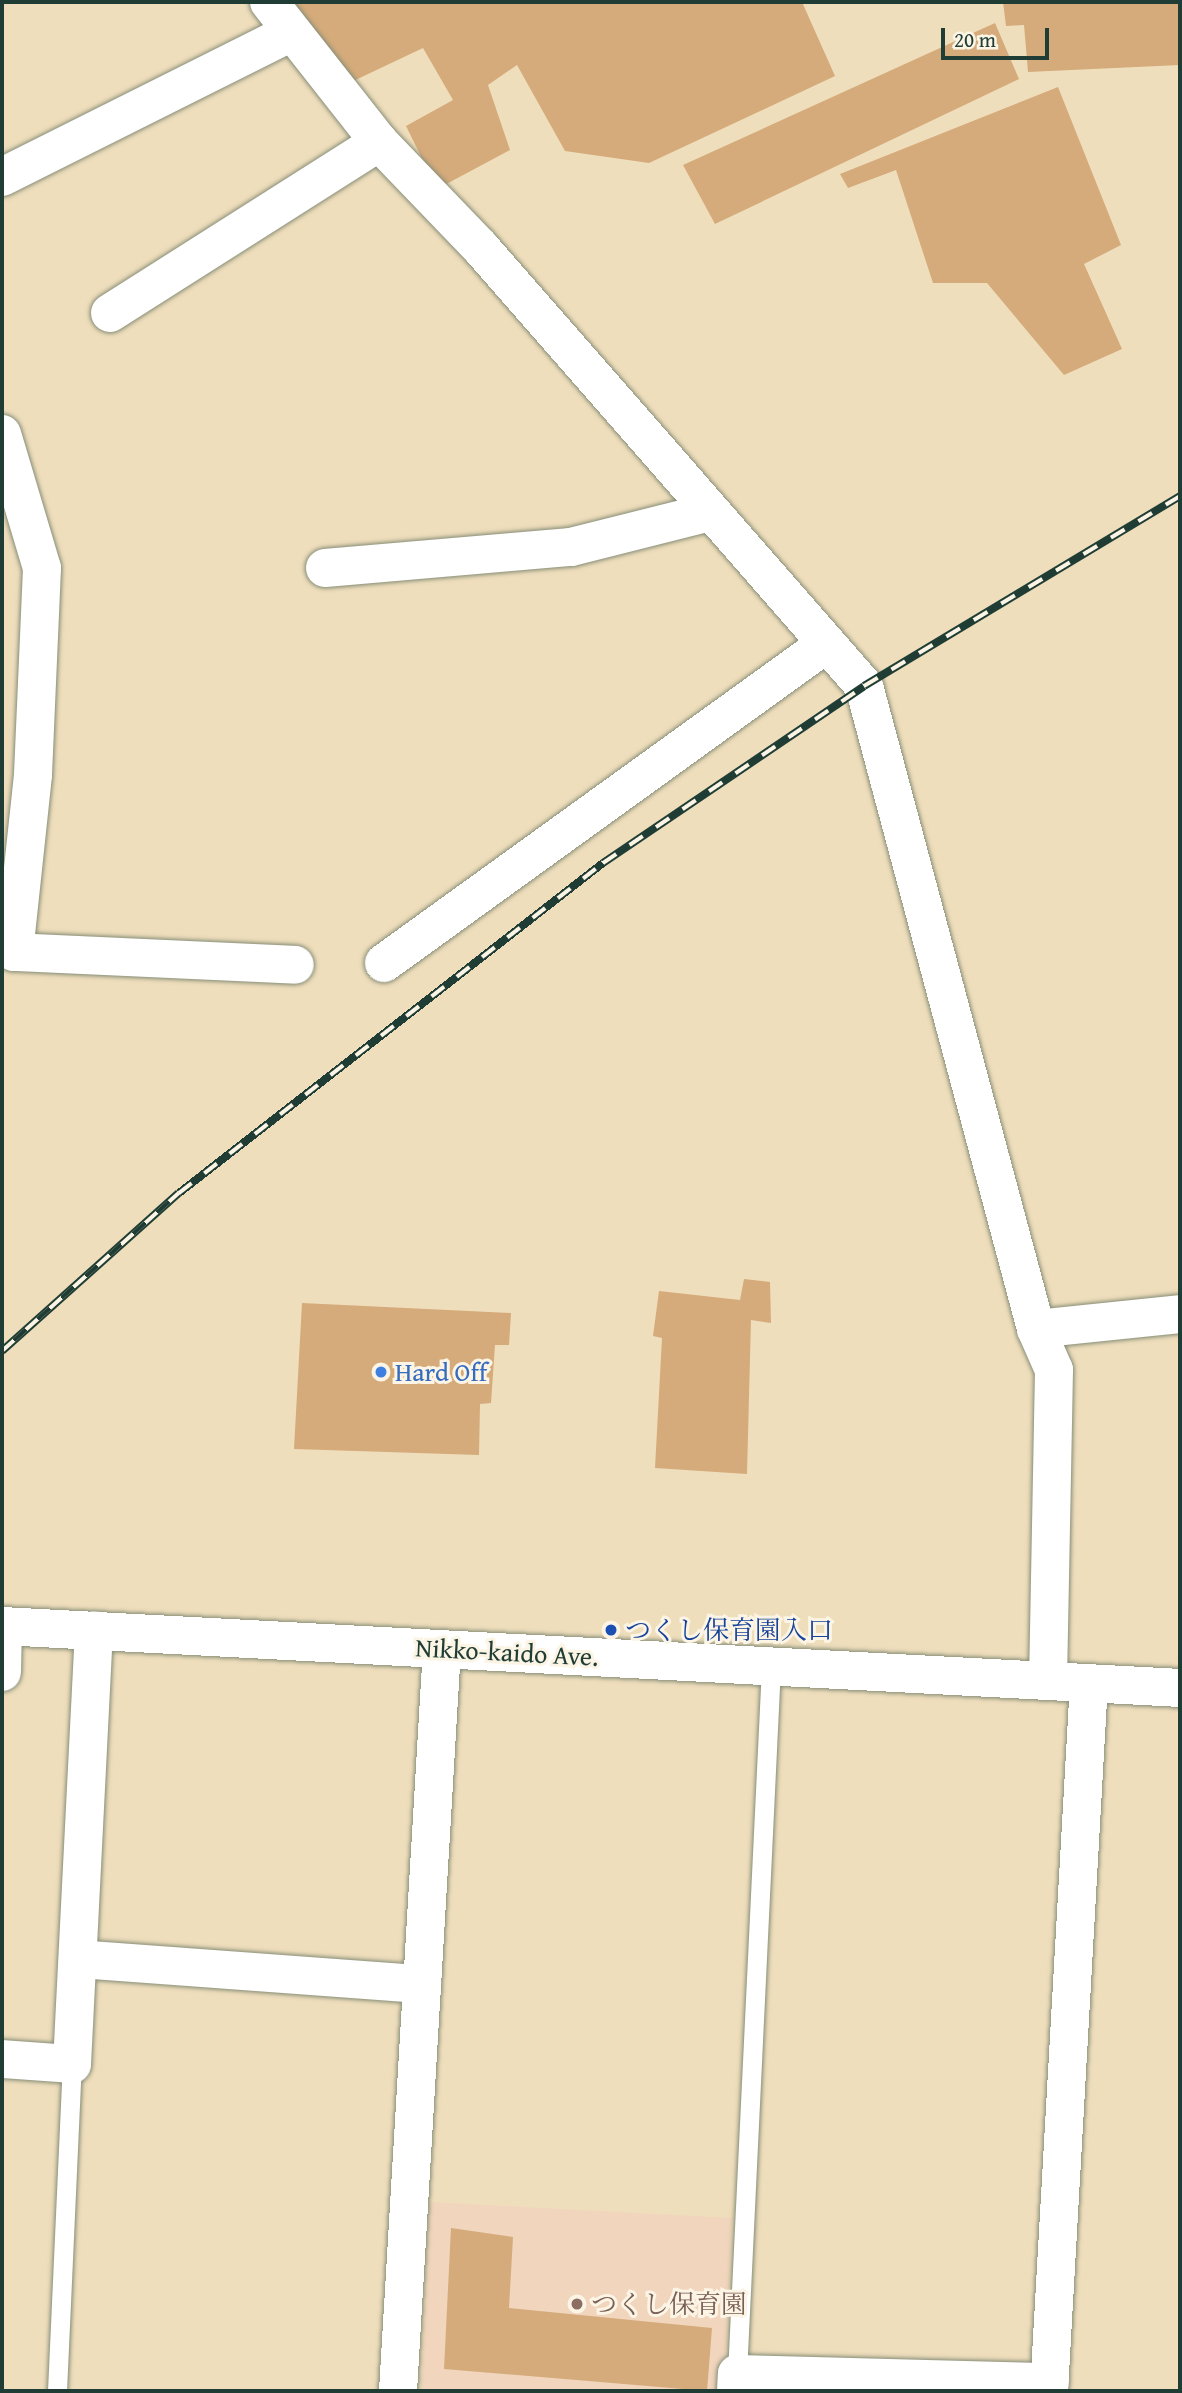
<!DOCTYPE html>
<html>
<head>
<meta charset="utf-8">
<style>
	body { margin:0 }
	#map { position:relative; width:1182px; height:2393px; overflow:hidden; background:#efdebc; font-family:"Gentium Book Plus","Noto Serif JP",serif }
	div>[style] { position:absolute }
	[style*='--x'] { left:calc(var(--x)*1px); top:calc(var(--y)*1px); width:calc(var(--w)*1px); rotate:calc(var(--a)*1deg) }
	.built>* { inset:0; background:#f1d5bd }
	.building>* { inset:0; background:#d5ab7b }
	.roads { filter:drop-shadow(0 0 2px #878e78) drop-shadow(0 0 2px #878e78) }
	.lane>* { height:19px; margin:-9.5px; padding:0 9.5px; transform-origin:9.5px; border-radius:9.5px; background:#fff }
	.street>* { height:38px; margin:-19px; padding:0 19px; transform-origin:19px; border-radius:19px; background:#fff }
	.secondary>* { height:38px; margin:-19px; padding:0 19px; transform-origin:19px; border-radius:19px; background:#fff }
	.rail>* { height:8px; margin-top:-4px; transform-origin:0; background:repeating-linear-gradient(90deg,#fcf5e5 0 16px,#1f3d34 0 32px); box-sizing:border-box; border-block:2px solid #1f3d34 }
	.dots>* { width:19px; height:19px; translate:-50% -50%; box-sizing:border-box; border:4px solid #fcf5e5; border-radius:50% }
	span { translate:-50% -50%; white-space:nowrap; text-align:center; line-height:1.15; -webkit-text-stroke:6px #fcf5e5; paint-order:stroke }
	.shop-label { font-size:26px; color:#366cbe }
	.left { translate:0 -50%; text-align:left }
	.transit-label { font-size:26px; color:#164399 }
	.street-label { font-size:26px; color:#1f3d34 }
	.education-label { font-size:26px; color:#785e54 }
	.frame { position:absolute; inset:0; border:4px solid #1f3d34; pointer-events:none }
	.scale { position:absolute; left:941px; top:28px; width:108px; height:32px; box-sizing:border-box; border:4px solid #1f3d34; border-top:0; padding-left:9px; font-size:21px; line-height:24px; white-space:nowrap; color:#1f3d34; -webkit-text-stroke:5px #fcf5e5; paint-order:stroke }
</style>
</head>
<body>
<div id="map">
	<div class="built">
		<i style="clip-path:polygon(430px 2202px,732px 2218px,724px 2391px,421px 2391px)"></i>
	</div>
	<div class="building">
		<i style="clip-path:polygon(280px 2px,802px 2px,835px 76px,649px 163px,565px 151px,517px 65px,488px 85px,510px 150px,437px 189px,406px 126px,453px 100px,423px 48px,349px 83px)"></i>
		<i style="clip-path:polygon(1003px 2px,1180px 2px,1180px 65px,1028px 72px,1024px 25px,1006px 26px)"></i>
		<i style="clip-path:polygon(995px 23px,1019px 79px,715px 224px,683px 165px)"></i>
		<i style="clip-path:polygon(1058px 87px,1121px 245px,1084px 264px,1122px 349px,1064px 375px,987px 283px,933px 283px,896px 170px,848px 188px,840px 174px)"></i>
		<i style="clip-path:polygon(744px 1279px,770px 1282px,771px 1323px,751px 1320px,747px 1474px,655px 1468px,662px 1338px,653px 1336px,659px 1291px,740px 1300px)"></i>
		<i style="clip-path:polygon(302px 1303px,511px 1313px,509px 1345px,495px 1345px,491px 1403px,480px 1404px,479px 1455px,294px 1449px)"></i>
		<i style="clip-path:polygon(451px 2228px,513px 2237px,509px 2308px,712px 2328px,707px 2391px,444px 2369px)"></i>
	</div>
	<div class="roads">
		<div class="lane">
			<i style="--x:737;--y:2374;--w:709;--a:-87.25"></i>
			<i style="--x:57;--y:2391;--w:327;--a:-87.4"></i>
		</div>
		<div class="street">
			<i style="--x:269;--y:2;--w:178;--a:51.8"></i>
			<i style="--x:379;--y:142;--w:146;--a:46.1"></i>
			<i style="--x:480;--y:247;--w:583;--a:48.82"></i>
			<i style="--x:864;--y:686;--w:666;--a:75.02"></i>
			<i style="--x:1036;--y:1329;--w:45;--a:66.3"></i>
			<i style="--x:1054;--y:1370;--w:311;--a:91.1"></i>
			<i style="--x:2;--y:177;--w:324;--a:-26.6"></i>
			<i style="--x:110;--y:313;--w:319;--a:-32.4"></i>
			<i style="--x:2;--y:434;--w:140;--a:73.4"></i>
			<i style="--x:42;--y:568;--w:207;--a:92.5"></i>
			<i style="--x:33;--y:775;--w:178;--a:96.1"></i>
			<i style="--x:14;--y:952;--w:281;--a:2.6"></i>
			<i style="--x:325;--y:568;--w:247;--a:-4.9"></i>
			<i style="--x:571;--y:547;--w:143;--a:-14.1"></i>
			<i style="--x:384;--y:963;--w:545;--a:-35.82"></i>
			<i style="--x:1036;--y:1329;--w:145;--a:-5.9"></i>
			<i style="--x:2;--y:1672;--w:46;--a:-88.8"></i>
			<i style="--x:78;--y:1959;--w:345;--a:4.2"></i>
			<i style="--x:2;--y:2059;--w:70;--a:4.1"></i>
			<i style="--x:72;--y:2064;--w:434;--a:-87.1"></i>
			<i style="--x:398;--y:2391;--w:743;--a:-86.61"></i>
			<i style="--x:736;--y:2391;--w:17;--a:-87"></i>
			<i style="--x:737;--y:2374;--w:313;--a:1.5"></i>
			<i style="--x:1049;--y:2391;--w:709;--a:-86.77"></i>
		</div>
		<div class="secondary">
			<i style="--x:2;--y:1626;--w:1180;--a:3.01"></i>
		</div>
	</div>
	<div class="rail">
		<i style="--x:2;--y:1351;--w:237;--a:-41.8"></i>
		<i style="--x:179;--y:1193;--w:537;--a:-37.89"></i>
		<i style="--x:603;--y:863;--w:315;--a:-34.1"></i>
		<i style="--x:864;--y:686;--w:369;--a:-31"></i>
	</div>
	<div class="dots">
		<i style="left:381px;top:1372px;background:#3f7fe0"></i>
		<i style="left:611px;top:1630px;background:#1a4fb4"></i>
		<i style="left:577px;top:2304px;background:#8d6e63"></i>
	</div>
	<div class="shop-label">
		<span class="left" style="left:395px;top:1372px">Hard Off</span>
	</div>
	<div class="transit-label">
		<span class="left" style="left:625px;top:1630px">つくし保育園入口</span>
	</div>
	<div class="street-label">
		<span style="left:507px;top:1652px;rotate:3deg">Nikko-kaido Ave.</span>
	</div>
	<div class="education-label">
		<span class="left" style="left:591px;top:2304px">つくし保育園</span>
	</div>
	<div class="frame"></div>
	<div class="scale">20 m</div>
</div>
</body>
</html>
